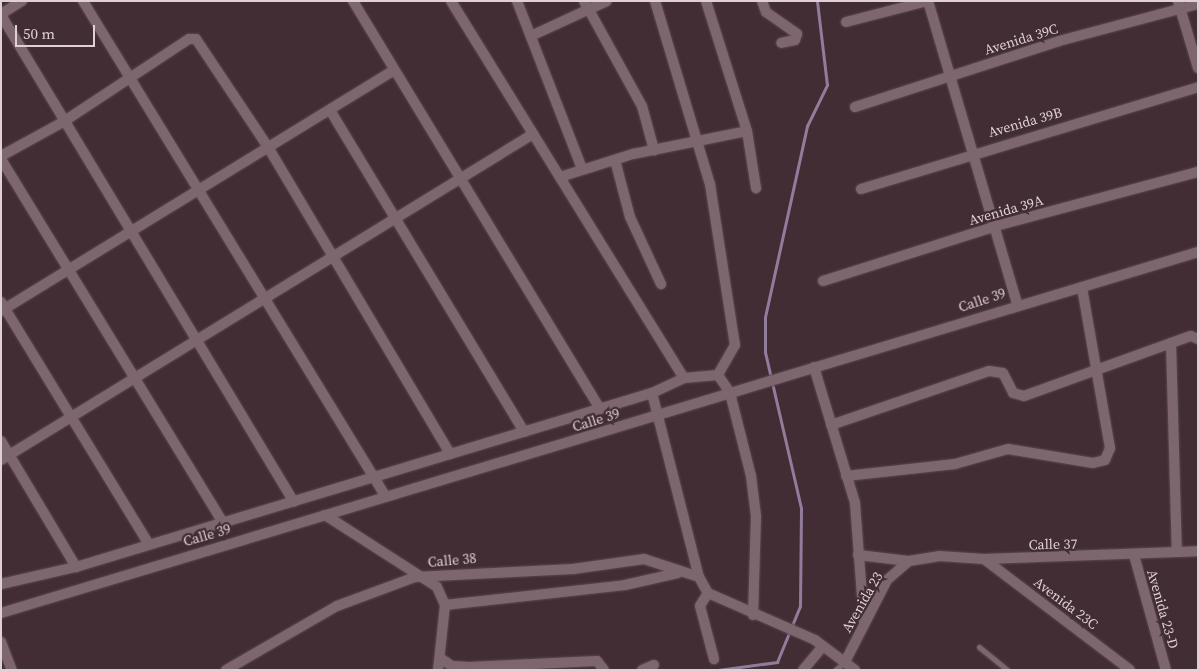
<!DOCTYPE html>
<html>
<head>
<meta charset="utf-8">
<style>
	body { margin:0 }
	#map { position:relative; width:1199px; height:671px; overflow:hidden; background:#422d34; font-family:"Source Serif 4",serif }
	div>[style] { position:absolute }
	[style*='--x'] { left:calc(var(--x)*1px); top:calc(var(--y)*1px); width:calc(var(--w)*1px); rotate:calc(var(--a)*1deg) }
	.stream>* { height:3px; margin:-1.5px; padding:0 1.5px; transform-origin:1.5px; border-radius:1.5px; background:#927c9c }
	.roads { filter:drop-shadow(0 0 1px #5b4950) drop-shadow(0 0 1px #5b4950) }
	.service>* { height:5px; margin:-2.5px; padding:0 2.5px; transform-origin:2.5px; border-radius:2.5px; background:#7e666e }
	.minor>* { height:10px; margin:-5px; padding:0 5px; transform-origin:5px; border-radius:5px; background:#7e666e }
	span { translate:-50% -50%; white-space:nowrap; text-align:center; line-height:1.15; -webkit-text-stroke:4.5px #422d34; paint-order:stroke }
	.street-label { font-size:14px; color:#ded0d5 }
	.frame { position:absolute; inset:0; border:2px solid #ded0d5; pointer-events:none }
	.scale { position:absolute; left:15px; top:25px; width:80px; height:22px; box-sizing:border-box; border:2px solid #ded0d5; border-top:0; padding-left:6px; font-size:15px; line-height:18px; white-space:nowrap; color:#ded0d5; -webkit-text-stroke:4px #422d34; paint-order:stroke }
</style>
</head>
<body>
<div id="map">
	<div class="stream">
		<i style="--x:718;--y:670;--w:60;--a:-7.7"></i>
		<i style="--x:777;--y:662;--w:61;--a:-67.7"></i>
		<i style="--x:800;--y:606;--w:98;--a:-89.4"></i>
		<i style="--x:801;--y:508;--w:160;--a:-103"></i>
		<i style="--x:765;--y:352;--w:35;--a:-90"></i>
		<i style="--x:765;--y:317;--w:196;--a:-77.6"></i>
		<i style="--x:807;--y:126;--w:46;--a:-64"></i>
		<i style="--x:827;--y:85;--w:85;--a:-96.8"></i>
	</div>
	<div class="roads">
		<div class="service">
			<i style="--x:979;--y:647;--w:36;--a:39"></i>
			<i style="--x:835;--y:670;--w:13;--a:-39"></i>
		</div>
		<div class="minor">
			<i style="--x:83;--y:1;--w:581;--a:58.58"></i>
			<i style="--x:353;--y:1;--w:477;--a:58.8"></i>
			<i style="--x:451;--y:1;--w:443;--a:58.3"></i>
			<i style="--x:517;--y:1;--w:180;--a:68.8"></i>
			<i style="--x:584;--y:1;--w:120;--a:61.1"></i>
			<i style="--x:642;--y:106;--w:46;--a:74.7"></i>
			<i style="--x:655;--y:1;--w:191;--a:73.3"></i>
			<i style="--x:710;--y:184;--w:163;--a:81.2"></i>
			<i style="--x:735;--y:345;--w:34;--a:120"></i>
			<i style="--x:706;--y:1;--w:136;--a:72.5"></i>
			<i style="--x:747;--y:131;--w:58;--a:81"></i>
			<i style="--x:762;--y:1;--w:12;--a:70"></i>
			<i style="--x:766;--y:12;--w:38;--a:35"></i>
			<i style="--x:797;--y:34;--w:6;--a:108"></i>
			<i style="--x:795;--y:40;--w:14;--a:168"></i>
			<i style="--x:928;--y:1;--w:315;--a:73.6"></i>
			<i style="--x:1178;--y:1;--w:70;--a:73.4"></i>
			<i style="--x:1;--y:14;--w:25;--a:-32"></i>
			<i style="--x:1;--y:15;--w:568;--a:58.97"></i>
			<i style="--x:846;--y:22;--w:84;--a:-14.5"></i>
			<i style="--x:533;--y:35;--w:81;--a:-24.7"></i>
			<i style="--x:855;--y:107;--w:214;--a:-17.9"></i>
			<i style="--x:1059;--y:41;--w:144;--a:-14.9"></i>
			<i style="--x:330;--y:110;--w:376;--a:58.9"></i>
			<i style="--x:1;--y:156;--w:71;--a:-28.7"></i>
			<i style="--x:63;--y:122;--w:151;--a:-33.4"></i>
			<i style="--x:189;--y:39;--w:7;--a:0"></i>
			<i style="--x:196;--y:39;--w:130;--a:56.3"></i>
			<i style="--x:268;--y:147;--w:357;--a:59.3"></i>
			<i style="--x:1;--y:159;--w:426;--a:58.6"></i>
			<i style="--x:615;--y:160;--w:59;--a:75.3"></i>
			<i style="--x:630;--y:217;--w:74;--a:65.2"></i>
			<i style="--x:560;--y:177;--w:77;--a:-17.5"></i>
			<i style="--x:633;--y:154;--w:116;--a:-11.4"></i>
			<i style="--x:861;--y:189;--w:352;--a:-16.8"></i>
			<i style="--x:823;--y:281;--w:182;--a:-17.6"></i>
			<i style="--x:996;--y:226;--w:209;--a:-15"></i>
			<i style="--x:1;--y:302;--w:284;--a:58.6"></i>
			<i style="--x:1;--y:311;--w:461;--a:-31.5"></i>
			<i style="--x:1171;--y:343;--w:209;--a:88.4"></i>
			<i style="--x:814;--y:367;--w:142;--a:73.2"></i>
			<i style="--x:855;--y:503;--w:119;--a:85.7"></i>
			<i style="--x:652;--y:393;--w:35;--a:-25"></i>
			<i style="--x:684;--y:378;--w:34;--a:-5"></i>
			<i style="--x:718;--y:375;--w:22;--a:56"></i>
			<i style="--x:730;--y:393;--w:86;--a:75.8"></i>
			<i style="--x:751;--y:476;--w:40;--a:82.9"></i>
			<i style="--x:756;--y:516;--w:99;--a:91.7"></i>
			<i style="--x:831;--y:425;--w:167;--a:-18.9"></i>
			<i style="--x:989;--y:371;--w:14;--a:8"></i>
			<i style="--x:1003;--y:373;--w:22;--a:63"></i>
			<i style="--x:1013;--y:393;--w:11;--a:15"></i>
			<i style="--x:1024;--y:396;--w:177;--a:-19.8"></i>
			<i style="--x:1191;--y:336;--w:8;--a:23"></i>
			<i style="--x:1;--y:441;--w:147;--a:59.2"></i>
			<i style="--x:1;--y:460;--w:624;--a:-31.5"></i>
			<i style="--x:846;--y:476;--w:110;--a:-6.3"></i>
			<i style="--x:955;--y:464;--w:55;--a:-15.8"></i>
			<i style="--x:1008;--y:449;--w:86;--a:9.4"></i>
			<i style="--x:1093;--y:463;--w:12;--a:-14"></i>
			<i style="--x:1105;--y:460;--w:13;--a:-67"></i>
			<i style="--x:1110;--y:448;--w:163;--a:-99.9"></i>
			<i style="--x:325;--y:515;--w:133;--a:32.7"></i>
			<i style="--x:437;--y:587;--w:20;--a:66"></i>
			<i style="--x:445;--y:605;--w:65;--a:96.1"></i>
			<i style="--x:858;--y:555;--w:51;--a:6.7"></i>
			<i style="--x:909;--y:561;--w:30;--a:-9"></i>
			<i style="--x:939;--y:556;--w:45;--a:3.8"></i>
			<i style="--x:984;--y:559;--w:214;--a:-2.1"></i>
			<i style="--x:1134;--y:555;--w:119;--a:74.5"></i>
			<i style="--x:984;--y:559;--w:183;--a:37.2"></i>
			<i style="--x:1;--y:584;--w:77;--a:-12.8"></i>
			<i style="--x:76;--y:567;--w:602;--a:-16.81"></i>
			<i style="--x:652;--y:393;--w:190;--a:75.7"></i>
			<i style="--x:699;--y:577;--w:18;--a:61"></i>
			<i style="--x:708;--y:593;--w:117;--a:23.7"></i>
			<i style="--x:815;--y:640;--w:50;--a:36.9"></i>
			<i style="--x:708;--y:593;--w:15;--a:122"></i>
			<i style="--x:700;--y:606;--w:55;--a:75.2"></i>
			<i style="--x:445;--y:605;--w:181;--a:-6.3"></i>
			<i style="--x:625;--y:585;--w:54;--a:-12.8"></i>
			<i style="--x:1;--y:613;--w:1250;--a:-16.78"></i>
			<i style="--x:1;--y:642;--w:30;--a:69"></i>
			<i style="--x:440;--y:658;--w:14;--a:34"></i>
			<i style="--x:452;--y:666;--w:17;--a:3"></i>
			<i style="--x:469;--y:667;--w:128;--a:-2.7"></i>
			<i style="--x:597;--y:661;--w:11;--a:52"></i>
			<i style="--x:845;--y:662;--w:92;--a:-62.9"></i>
			<i style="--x:887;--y:580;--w:29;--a:-41"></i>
			<i style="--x:226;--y:670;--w:128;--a:-30"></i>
			<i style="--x:337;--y:606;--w:83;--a:-20.4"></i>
			<i style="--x:415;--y:577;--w:158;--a:-2.9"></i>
			<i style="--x:573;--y:569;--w:72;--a:-8"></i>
			<i style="--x:644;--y:559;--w:58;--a:18.1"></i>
			<i style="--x:642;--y:670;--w:13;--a:-23"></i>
			<i style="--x:803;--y:670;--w:31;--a:-50"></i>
		</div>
	</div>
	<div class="street-label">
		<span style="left:1021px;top:39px;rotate:-17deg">Avenida 39C</span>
		<span style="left:1025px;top:122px;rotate:-16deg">Avenida 39B</span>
		<span style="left:1006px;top:210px;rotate:-16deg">Avenida 39A</span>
		<span style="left:982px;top:300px;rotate:-18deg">Calle 39</span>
		<span style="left:596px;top:420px;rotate:-17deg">Calle 39</span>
		<span style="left:207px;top:535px;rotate:-16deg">Calle 39</span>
		<span style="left:1053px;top:544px;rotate:-1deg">Calle 37</span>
		<span style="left:452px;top:560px;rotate:-5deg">Calle 38</span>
		<span style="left:862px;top:602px;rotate:-60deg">Avenida 23</span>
		<span style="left:1066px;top:603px;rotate:37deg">Avenida 23C</span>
		<span style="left:1163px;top:609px;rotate:74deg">Avenida 23-D</span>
	</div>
	<div class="frame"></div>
	<div class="scale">50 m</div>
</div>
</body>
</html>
